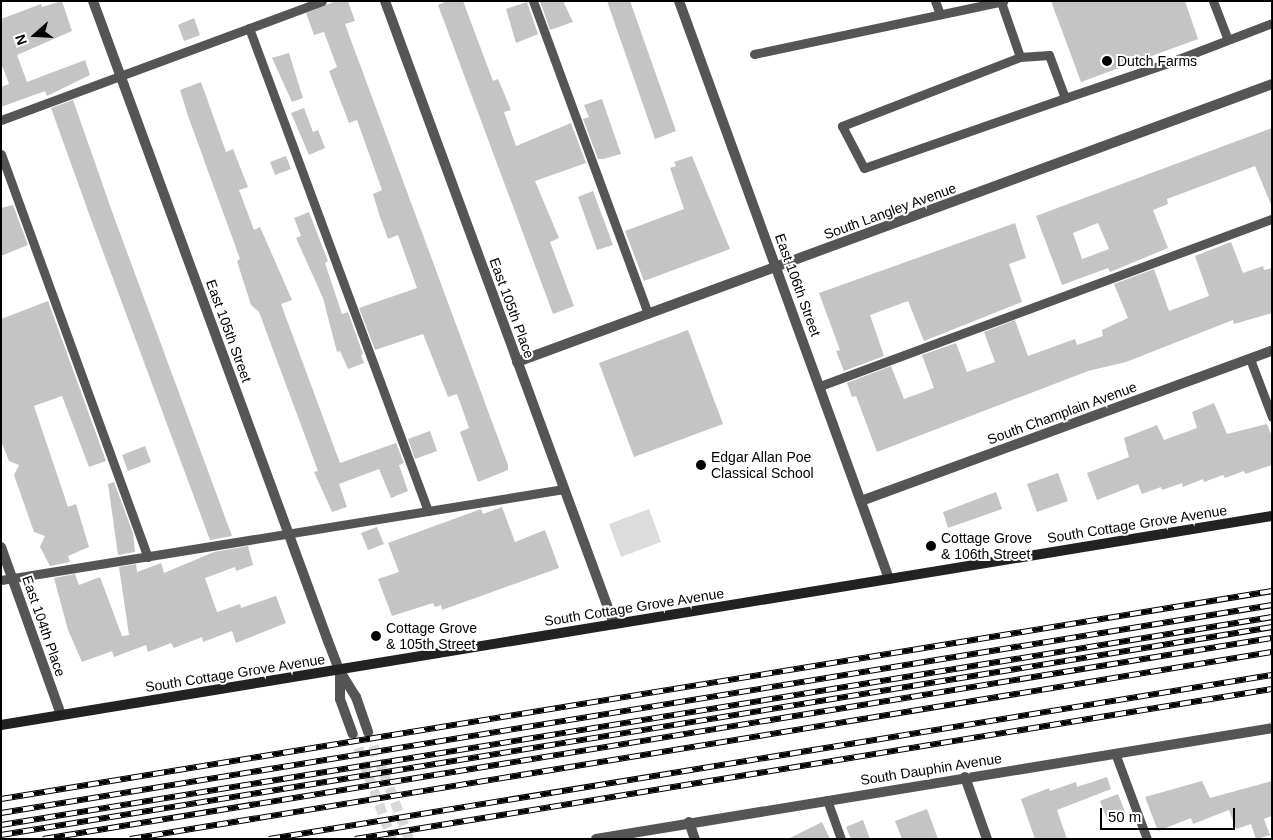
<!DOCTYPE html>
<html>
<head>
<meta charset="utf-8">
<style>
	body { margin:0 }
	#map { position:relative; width:1273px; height:840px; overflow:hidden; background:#fff; font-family:Helvetica,sans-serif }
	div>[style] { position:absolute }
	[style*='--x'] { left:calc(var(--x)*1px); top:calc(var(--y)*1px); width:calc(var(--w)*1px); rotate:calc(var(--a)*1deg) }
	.green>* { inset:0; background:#dcdcdc }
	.building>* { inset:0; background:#c4c4c4 }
	.street-tunnel>* { height:10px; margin-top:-5px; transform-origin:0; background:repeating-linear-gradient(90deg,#d9d9d9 0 10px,transparent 0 15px) }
	.lane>* { height:9px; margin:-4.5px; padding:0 4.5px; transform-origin:4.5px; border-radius:4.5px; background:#555 }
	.street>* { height:10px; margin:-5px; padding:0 5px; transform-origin:5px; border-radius:5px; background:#555 }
	.secondary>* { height:10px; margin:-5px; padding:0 5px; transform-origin:5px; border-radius:5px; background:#222 }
	.rail>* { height:5.5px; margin-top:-2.75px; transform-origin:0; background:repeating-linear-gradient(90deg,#fff 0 11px,#000 0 22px); box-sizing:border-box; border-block:1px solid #000 }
	.dots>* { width:14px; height:14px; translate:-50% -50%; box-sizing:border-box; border:2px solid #fff; border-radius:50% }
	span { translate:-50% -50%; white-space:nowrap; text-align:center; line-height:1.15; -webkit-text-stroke:4px #fff; paint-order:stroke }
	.poi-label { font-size:14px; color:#000 }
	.left { translate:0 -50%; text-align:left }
	.street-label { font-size:14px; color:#000 }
	.frame { position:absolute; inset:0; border:2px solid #000; pointer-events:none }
	.north { position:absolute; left:10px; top:10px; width:50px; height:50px; -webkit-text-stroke:4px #fff; paint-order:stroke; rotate:251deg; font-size:14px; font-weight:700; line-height:20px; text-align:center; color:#000 }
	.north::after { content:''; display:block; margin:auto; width:18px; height:22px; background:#000; clip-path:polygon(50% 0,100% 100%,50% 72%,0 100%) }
	.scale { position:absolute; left:1100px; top:808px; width:135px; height:22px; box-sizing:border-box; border:2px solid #000; border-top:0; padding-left:6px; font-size:15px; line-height:18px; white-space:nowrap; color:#000; -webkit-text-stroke:4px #fff; paint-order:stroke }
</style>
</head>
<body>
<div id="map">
	<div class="green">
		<i style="clip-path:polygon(649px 509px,661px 542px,621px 557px,609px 524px)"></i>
	</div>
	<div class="building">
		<i style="clip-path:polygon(62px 1px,72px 31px,17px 55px,27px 82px,85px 60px,90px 75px,47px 96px,45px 91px,1px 107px,1px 87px,9px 84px,1px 63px,1px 19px,41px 4px,42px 7px)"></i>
		<i style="clip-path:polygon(336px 1px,348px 1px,355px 21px,345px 24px,508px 465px,508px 470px,478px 482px,460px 432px,469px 428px,457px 394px,448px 397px,423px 334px,375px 350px,359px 308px,417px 288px,398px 235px,388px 239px,379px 214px,373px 194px,382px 190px,357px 120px,349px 123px,329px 71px,337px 67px,324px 32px,314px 35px,306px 13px)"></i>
		<i style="clip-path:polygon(447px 1px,463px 1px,493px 81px,498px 79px,511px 110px,504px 112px,516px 146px,571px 123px,586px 163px,535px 181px,559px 238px,550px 242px,574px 306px,553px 314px,438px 5px)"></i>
		<i style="clip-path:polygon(540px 1px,563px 1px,573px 22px,550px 30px)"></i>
		<i style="clip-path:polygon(607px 1px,630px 1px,676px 131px,655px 139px)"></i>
		<i style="clip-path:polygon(1051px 1px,1185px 1px,1198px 39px,1081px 82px)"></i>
		<i style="clip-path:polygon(527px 2px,538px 34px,516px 43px,506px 9px)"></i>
		<i style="clip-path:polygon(194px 18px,200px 35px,184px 41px,178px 25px)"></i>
		<i style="clip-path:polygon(289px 53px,303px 98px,292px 102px,272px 58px)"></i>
		<i style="clip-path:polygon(201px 82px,226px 152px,233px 149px,248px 187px,239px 190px,254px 230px,260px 227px,292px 300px,281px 304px,340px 463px,396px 443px,404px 463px,399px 465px,408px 491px,391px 498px,379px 469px,339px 484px,347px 507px,332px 512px,314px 472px,318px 471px,259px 312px,251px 305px,237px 261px,240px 259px,188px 116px,180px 90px)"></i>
		<i style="clip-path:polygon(602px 99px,621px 154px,603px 159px,598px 159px,583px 119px,589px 117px,584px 105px)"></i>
		<i style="clip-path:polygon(73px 100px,114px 217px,232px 536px,210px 540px,92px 222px,51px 108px)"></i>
		<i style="clip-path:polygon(304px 108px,313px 132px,318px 130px,325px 148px,309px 155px,291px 113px)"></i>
		<i style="clip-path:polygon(evenodd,1272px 128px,1272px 207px,1255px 166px,1167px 199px,1168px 204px,1153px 210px,1168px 248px,1110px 272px,1108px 268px,1062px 285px,1036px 216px,1272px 128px,1098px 223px,1109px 249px,1082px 259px,1073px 233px,1098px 223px)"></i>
		<i style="clip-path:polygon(286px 156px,291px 169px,275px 175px,270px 162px)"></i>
		<i style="clip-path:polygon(692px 156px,730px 249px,644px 281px,625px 231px,684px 209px,670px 168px,676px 166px,674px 162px)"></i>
		<i style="clip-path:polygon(593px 191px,613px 245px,597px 250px,578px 197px)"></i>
		<i style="clip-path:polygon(13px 205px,28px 245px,1px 256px,1px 208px)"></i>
		<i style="clip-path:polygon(309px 212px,328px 261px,325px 263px,342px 314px,348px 312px,363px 354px,361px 355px,364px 363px,348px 369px,340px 351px,337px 352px,323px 298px,296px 238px,301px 236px,294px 218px)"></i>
		<i style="clip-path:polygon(1015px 223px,1026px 258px,1009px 264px,1022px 302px,924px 341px,908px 301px,870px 315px,884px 356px,844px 371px,836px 351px,840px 350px,819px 293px)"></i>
		<i style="clip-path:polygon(1231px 242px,1243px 273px,1263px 266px,1264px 270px,1272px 268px,1272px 313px,1234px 324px,1233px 320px,1126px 362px,1088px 371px,877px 452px,856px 396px,852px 397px,847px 383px,891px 366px,904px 399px,934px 388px,922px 355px,956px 343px,967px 372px,995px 362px,984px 332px,1015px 320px,1028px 356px,1075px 339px,1077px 345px,1103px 336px,1102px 330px,1128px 318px,1114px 284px,1154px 269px,1169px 311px,1209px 296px,1195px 256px)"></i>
		<i style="clip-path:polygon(48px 301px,106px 461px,89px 467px,62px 396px,34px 406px,68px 507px,76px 504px,89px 547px,68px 556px,70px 562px,50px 566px,40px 547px,45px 536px,34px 532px,14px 475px,19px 465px,9px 461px,1px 441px,1px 319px)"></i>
		<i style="clip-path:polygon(688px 330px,723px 424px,634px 457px,599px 363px)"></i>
		<i style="clip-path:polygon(1214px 403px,1227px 434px,1267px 424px,1272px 437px,1272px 465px,1245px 474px,1244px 471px,1225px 478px,1223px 475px,1204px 482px,1203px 479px,1183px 487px,1182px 483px,1162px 490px,1161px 487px,1142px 494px,1138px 484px,1097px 500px,1087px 473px,1129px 457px,1124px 438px,1157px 425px,1164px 440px,1197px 428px,1192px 412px)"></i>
		<i style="clip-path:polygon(430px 431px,437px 451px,415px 459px,408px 439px)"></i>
		<i style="clip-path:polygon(145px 446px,151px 462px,128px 471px,122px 455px)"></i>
		<i style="clip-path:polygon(1058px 473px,1068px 501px,1037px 512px,1027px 484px)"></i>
		<i style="clip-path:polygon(114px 482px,133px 533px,135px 552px,118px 555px,108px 484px)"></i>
		<i style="clip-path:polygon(996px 492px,1002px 509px,948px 528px,943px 512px)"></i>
		<i style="clip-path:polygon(502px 507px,515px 542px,545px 530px,559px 568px,442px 610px,441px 605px,435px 607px,433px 603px,392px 616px,378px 579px,399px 572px,388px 543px,481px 509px,483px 514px)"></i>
		<i style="clip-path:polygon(377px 527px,384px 544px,368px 550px,361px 533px)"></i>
		<i style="clip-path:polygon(248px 546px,253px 565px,236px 571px,235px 567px,205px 578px,217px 612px,240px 604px,241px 608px,276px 596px,286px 623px,236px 643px,232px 631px,203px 642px,202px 637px,174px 648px,171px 643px,148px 652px,146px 645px,114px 657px,112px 651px,82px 662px,68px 630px,54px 578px,75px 574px,79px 585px,100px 577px,122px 636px,129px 635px,119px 567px,136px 564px,137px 572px,161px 563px,164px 573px,214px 552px)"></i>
		<i style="clip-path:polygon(1107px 777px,1111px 789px,1057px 810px,1067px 839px,1035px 839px,1021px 799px,1049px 788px,1050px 791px,1076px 782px,1077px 787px)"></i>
		<i style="clip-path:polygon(1202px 781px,1210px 798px,1272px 781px,1272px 816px,1264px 819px,1270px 835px,1256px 839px,1251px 824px,1236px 829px,1229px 810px,1193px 824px,1191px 818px,1158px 831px,1145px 797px)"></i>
		<i style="clip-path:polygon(1118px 794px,1125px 812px,1107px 819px,1100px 801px)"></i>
		<i style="clip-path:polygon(927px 809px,938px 839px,902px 839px,895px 821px)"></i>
		<i style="clip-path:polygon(863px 820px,870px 839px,851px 839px,846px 827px)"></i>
		<i style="clip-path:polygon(822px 822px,830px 839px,788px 839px)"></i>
	</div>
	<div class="street-tunnel">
		<i style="--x:368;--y:732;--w:115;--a:69"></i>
		<i style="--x:353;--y:734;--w:112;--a:69.6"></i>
	</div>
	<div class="lane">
		<i style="--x:533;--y:1;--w:333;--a:69.8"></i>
		<i style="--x:935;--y:1;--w:14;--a:69"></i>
		<i style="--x:1213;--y:1;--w:40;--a:69"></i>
		<i style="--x:1001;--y:2;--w:58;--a:70.9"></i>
		<i style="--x:1020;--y:57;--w:191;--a:158.8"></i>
		<i style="--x:842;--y:126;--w:47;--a:62.4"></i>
		<i style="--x:864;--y:168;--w:213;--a:-19.2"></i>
		<i style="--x:1065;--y:98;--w:46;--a:-110.4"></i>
		<i style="--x:1049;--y:55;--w:29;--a:176"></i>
		<i style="--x:249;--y:28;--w:515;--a:69.67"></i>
		<i style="--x:754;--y:54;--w:255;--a:-12"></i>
		<i style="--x:1065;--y:98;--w:109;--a:-18.8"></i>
		<i style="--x:1168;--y:63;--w:111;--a:-21"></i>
		<i style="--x:1;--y:120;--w:342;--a:-20.3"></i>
		<i style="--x:1;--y:154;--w:429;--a:70"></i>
		<i style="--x:1250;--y:359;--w:62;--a:69.2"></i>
		<i style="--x:820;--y:386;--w:482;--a:-20.3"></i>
		<i style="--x:1;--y:580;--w:570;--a:-9.18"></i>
		<i style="--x:1115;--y:753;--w:92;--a:69.6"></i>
		<i style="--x:827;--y:800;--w:41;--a:70.3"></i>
	</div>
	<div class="street">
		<i style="--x:93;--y:1;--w:682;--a:69.84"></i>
		<i style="--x:328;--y:641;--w:31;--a:69"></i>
		<i style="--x:339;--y:670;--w:32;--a:58"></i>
		<i style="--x:356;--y:697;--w:37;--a:71"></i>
		<i style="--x:385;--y:1;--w:664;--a:69.82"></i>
		<i style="--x:679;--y:1;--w:615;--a:70.03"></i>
		<i style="--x:517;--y:362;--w:805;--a:-20.21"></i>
		<i style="--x:861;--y:501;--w:438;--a:-20.1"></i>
		<i style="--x:1;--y:547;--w:178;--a:70.3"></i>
		<i style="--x:340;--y:671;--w:28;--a:90"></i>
		<i style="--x:340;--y:699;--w:37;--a:70"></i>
		<i style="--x:965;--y:777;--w:66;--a:70.5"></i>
		<i style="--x:689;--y:822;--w:18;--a:71"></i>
		<i style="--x:596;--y:839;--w:685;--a:-9.32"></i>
	</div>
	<div class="secondary">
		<i style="--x:1;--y:725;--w:1288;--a:-9.34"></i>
	</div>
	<div class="rail">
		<i style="--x:1;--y:799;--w:1288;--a:-9.29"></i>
		<i style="--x:1;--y:813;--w:1288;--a:-9.29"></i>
		<i style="--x:1;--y:825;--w:1288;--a:-9.29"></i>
		<i style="--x:1;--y:835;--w:1288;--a:-9.29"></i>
		<i style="--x:43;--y:839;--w:1245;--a:-9.29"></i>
		<i style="--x:130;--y:839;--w:1157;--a:-9.3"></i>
		<i style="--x:269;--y:839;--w:1016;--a:-9.29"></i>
		<i style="--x:355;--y:839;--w:929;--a:-9.29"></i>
	</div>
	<div class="dots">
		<i style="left:1107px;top:61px;background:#000"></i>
		<i style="left:701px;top:465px;background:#000"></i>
		<i style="left:931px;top:546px;background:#000"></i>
		<i style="left:376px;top:636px;background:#000"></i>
	</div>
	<div class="poi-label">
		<span class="left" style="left:1117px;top:61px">Dutch Farms</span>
		<span class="left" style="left:711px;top:465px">Edgar Allan Poe<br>Classical School</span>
		<span class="left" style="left:941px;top:546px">Cottage Grove<br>&amp; 106th Street</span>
		<span class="left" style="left:386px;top:636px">Cottage Grove<br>&amp; 105th Street</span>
	</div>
	<div class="street-label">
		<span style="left:890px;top:211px;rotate:-20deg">South Langley Avenue</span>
		<span style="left:798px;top:285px;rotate:70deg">East 106th Street</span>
		<span style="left:512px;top:308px;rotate:70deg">East 105th Place</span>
		<span style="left:229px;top:331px;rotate:70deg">East 105th Street</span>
		<span style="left:1062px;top:413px;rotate:-20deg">South Champlain Avenue</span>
		<span style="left:1137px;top:524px;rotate:-9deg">South Cottage Grove Avenue</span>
		<span style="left:634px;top:607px;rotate:-9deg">South Cottage Grove Avenue</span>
		<span style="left:44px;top:626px;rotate:71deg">East 104th Place</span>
		<span style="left:235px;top:673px;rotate:-9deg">South Cottage Grove Avenue</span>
		<span style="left:931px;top:769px;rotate:-9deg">South Dauphin Avenue</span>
	</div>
	<div class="frame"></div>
	<div class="north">N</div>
	<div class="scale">50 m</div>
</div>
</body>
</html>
